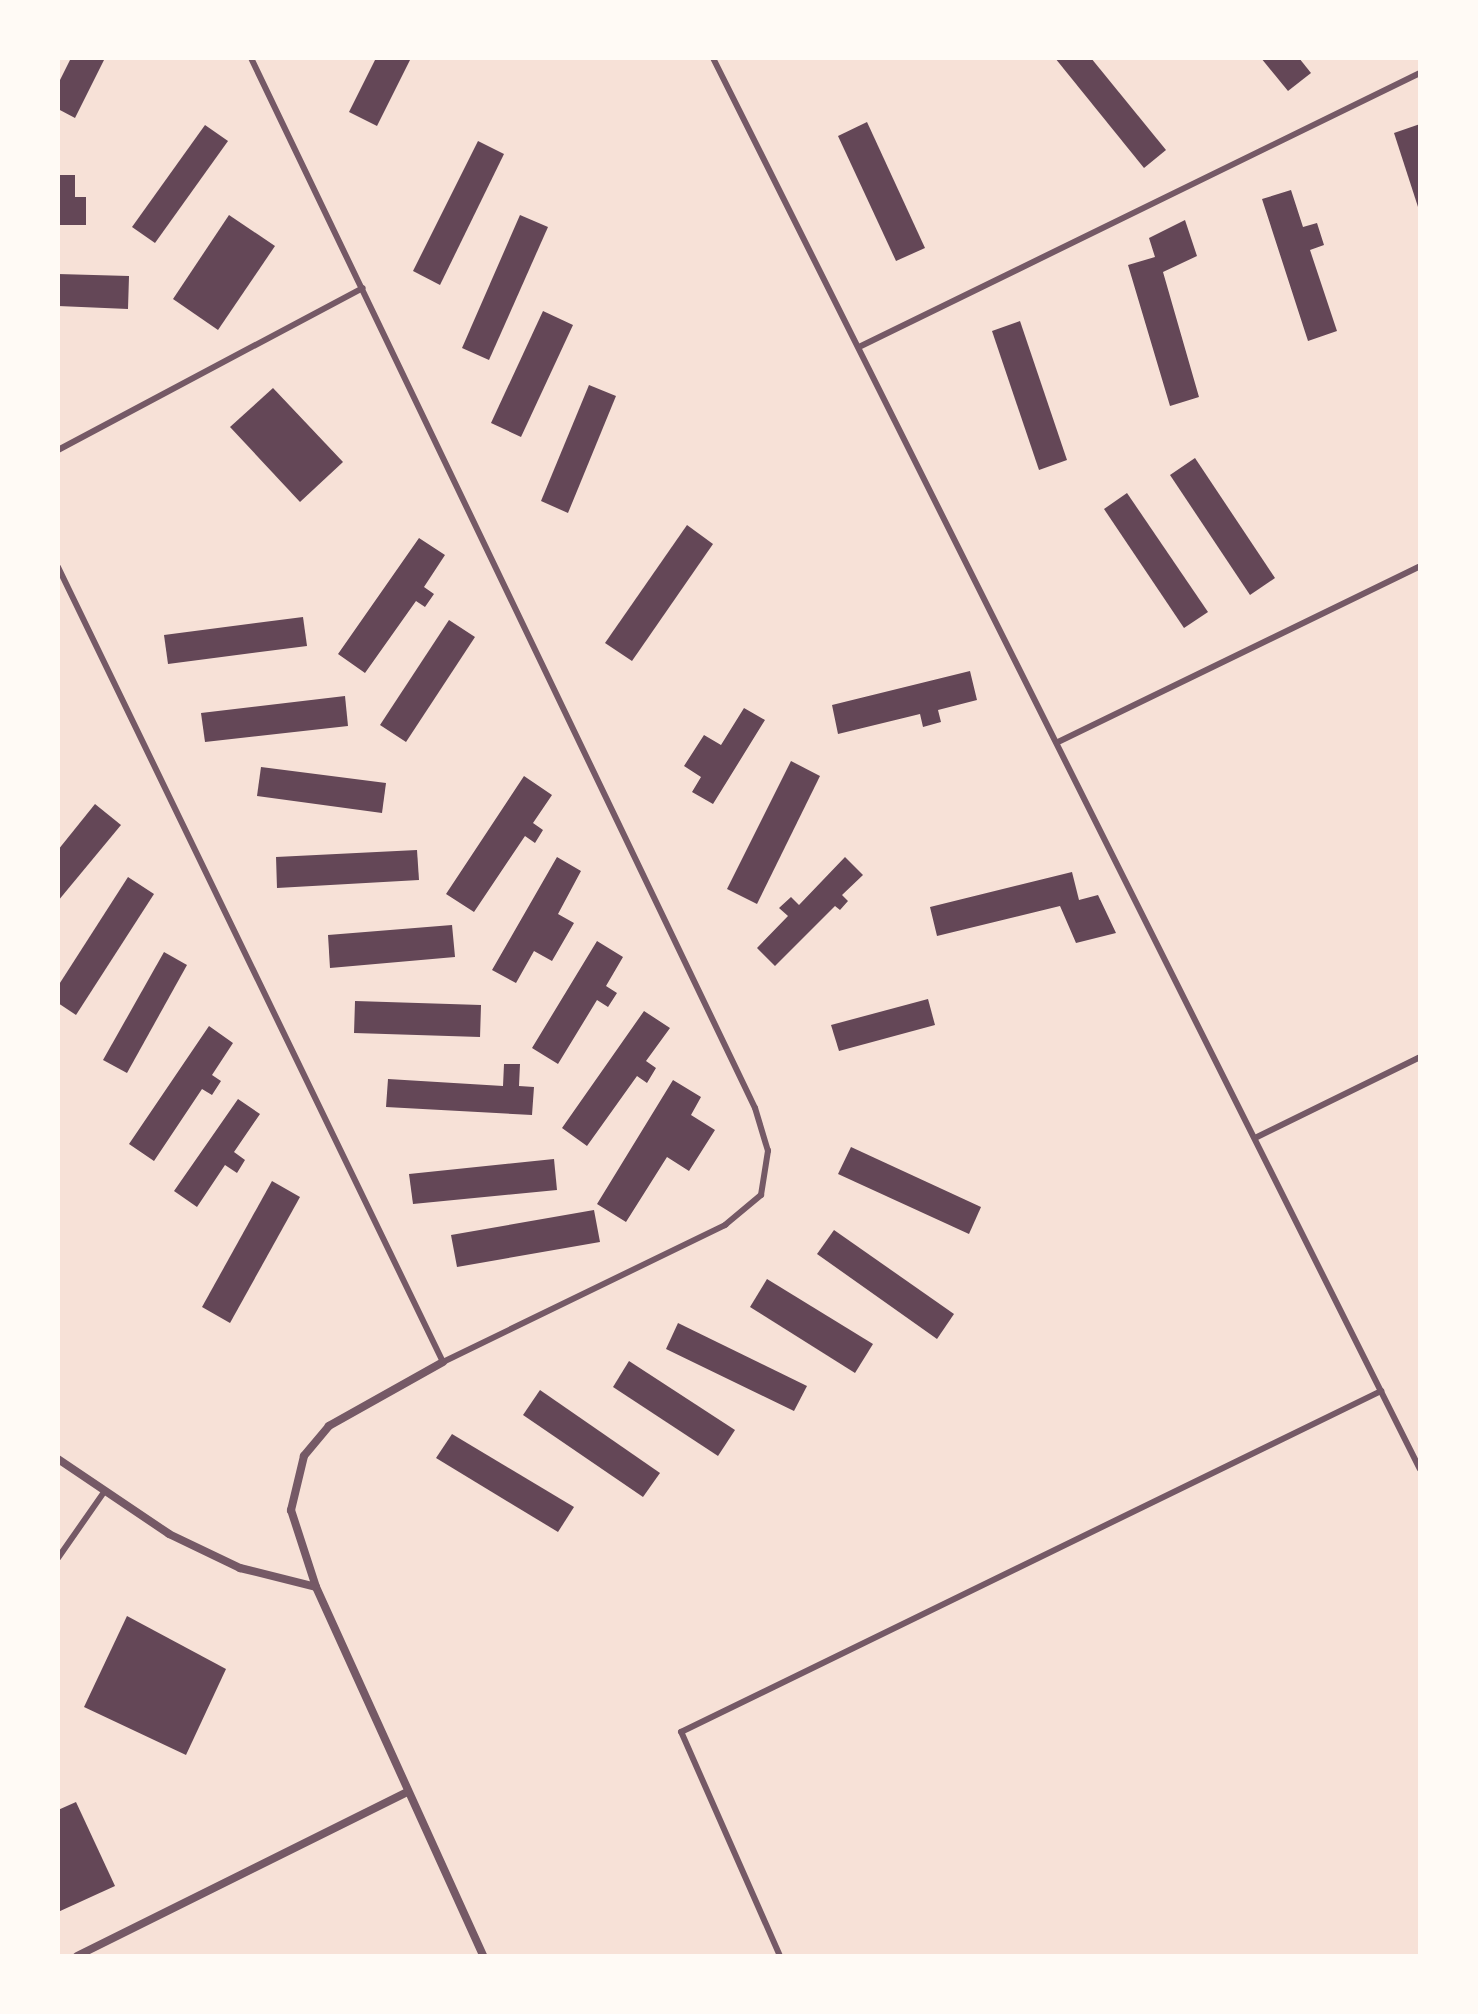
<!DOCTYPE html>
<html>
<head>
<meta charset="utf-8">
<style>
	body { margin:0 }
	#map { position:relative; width:1478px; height:2014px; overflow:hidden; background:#f7e1d7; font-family:"Space Grotesk",sans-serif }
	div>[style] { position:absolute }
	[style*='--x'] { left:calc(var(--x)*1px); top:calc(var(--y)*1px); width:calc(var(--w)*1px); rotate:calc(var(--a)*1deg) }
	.building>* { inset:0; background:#644757 }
	.service>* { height:6px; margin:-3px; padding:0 3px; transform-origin:3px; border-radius:3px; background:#755966 }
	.minor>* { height:8px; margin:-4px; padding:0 4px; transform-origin:4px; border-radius:4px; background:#755966 }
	span { translate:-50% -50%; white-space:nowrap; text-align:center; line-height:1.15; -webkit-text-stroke:7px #fffaf5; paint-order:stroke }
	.frame { position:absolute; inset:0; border:60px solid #fffaf5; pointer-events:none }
</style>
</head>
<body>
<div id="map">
	<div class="building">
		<i style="clip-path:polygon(71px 58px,105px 58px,75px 118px,58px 109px,58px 84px)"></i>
		<i style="clip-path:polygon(376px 58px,411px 58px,377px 126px,349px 112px)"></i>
		<i style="clip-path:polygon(1055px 58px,1091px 58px,1166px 150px,1144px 168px)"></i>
		<i style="clip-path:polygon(1261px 58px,1299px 58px,1311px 73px,1288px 91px)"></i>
		<i style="clip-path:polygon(867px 122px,925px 248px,896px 261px,838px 136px)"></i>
		<i style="clip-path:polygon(1420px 124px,1420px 210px,1419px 210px,1394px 133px)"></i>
		<i style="clip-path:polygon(205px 125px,228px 141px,155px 243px,132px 227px)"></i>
		<i style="clip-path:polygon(478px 141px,504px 154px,440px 285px,413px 271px)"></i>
		<i style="clip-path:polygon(58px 175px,75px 175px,75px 197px,86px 197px,86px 225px,58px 225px)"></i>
		<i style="clip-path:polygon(1291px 190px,1303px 227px,1317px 223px,1324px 245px,1310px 250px,1337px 331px,1308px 341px,1262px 199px)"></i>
		<i style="clip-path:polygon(229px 215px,275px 246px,218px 330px,173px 299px)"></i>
		<i style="clip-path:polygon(520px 215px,548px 227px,489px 360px,462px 348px)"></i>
		<i style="clip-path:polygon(1185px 220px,1197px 256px,1163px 272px,1199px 397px,1170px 406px,1128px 265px,1155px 257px,1149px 238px)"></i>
		<i style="clip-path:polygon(58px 274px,129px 276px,128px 309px,58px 306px)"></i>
		<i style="clip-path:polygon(543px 311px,573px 325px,521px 437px,491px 423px)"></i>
		<i style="clip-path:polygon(1020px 321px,1067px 460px,1039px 470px,992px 331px)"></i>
		<i style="clip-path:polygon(589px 385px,616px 396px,568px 513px,541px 501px)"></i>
		<i style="clip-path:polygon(273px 388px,343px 462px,300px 502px,230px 427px)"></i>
		<i style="clip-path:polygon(1195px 458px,1275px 578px,1250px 595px,1170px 475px)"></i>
		<i style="clip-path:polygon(1127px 493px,1208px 612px,1184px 628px,1104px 509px)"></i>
		<i style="clip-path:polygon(687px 525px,713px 544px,632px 661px,605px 643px)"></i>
		<i style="clip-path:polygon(419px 538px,445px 555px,424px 587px,434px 594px,425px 607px,416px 601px,365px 673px,338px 654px)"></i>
		<i style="clip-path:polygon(303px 617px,307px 646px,168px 664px,164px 635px)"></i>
		<i style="clip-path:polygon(449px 620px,475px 637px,406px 742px,380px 725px)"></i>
		<i style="clip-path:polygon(970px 671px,977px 700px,938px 710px,941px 722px,923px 727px,920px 714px,838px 734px,832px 705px)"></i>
		<i style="clip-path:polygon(345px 696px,348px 726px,205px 742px,201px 713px)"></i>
		<i style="clip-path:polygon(744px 708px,765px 720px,713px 804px,692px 792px,701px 777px,684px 766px,704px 735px,721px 745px)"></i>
		<i style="clip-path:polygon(791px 761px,820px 776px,757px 904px,727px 889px)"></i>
		<i style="clip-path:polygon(261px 767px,386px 783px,382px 813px,257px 796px)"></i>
		<i style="clip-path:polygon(524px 776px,552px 795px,533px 823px,543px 830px,535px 843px,525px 836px,474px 912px,446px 894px)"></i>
		<i style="clip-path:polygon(95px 804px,121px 825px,58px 901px,58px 850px)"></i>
		<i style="clip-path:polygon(417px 850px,419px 880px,277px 888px,276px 857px)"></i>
		<i style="clip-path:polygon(557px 857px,581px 871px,558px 914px,574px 923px,552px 961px,534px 951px,516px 983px,492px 970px)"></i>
		<i style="clip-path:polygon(845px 857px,863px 875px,842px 895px,848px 901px,840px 910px,835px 906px,775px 966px,757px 948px,788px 916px,779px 908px,791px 897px,799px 905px)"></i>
		<i style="clip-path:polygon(1072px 872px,1079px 900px,1098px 895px,1116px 933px,1076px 943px,1060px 906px,937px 936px,930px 907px)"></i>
		<i style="clip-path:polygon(128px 877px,154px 894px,76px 1015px,58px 1003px,58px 986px)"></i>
		<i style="clip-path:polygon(452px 925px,455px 957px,330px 968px,328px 935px)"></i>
		<i style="clip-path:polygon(597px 941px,623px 957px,606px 986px,617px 993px,608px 1007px,597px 1000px,558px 1064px,532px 1048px)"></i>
		<i style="clip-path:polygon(164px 952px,187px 965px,127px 1073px,103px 1060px)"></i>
		<i style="clip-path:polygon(928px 999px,935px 1025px,839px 1051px,831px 1025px)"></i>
		<i style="clip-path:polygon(355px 1001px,481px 1005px,480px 1037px,354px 1033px)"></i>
		<i style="clip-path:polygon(644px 1011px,670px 1028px,646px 1061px,656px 1068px,647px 1083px,637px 1076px,587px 1146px,562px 1128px)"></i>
		<i style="clip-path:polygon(209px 1026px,233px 1043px,212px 1075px,221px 1081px,212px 1095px,202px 1089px,154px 1161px,129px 1144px)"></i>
		<i style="clip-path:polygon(504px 1064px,520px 1064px,519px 1086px,534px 1087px,532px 1115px,386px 1107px,388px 1079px,503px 1086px)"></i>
		<i style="clip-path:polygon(673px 1080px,701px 1097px,691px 1115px,715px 1130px,689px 1171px,667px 1157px,626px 1222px,597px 1204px)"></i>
		<i style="clip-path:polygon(238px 1099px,260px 1114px,234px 1152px,245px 1160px,237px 1173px,225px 1165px,197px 1207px,174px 1191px)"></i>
		<i style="clip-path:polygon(851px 1147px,981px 1207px,969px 1234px,838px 1174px)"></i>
		<i style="clip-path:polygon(554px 1159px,557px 1190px,413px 1204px,409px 1174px)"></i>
		<i style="clip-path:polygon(272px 1181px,300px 1197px,230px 1323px,202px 1307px)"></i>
		<i style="clip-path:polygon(594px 1210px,600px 1242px,457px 1267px,451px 1235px)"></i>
		<i style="clip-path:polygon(834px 1230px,954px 1314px,937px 1339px,817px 1254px)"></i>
		<i style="clip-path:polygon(767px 1279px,873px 1344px,855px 1373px,750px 1307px)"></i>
		<i style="clip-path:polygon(678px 1323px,807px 1386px,794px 1411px,666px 1349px)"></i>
		<i style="clip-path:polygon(629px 1361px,735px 1430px,718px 1456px,613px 1387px)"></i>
		<i style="clip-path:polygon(540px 1390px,660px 1473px,643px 1497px,523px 1415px)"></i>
		<i style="clip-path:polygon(452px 1434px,574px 1507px,558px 1532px,436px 1458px)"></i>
		<i style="clip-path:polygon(127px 1616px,226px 1669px,186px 1755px,84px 1707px)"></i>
		<i style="clip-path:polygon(76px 1802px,115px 1886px,58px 1912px,58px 1810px)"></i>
	</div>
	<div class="service">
		<i style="--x:713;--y:58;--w:1578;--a:63.39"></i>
		<i style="--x:861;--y:346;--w:622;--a:-26.03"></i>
		<i style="--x:58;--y:450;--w:345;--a:-28"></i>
		<i style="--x:58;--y:567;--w:883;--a:64.16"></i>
		<i style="--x:443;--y:1362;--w:314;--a:-25.9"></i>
		<i style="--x:725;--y:1225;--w:47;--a:-39.8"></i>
		<i style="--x:761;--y:1195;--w:45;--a:-81"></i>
		<i style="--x:768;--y:1151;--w:45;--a:-106.8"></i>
		<i style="--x:755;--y:1108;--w:1165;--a:-115.64"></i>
		<i style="--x:1058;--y:742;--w:403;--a:-25.9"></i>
		<i style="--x:1255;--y:1138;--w:184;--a:-26.1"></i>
		<i style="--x:58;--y:1558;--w:80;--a:-55.1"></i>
		<i style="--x:780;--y:1956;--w:245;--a:-113.8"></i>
		<i style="--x:681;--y:1732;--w:779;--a:-25.97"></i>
	</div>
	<div class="minor">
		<i style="--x:443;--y:1362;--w:131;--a:150.7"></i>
		<i style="--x:329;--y:1426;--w:39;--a:130"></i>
		<i style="--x:304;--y:1456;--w:56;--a:103.5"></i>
		<i style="--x:291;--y:1510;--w:81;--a:72"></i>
		<i style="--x:316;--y:1587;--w:405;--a:65.6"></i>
		<i style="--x:58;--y:1459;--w:134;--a:34"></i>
		<i style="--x:169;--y:1534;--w:79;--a:25.6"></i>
		<i style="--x:240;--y:1568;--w:78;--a:14"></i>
		<i style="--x:77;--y:1956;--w:369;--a:-26.4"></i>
	</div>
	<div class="frame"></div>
</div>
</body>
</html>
